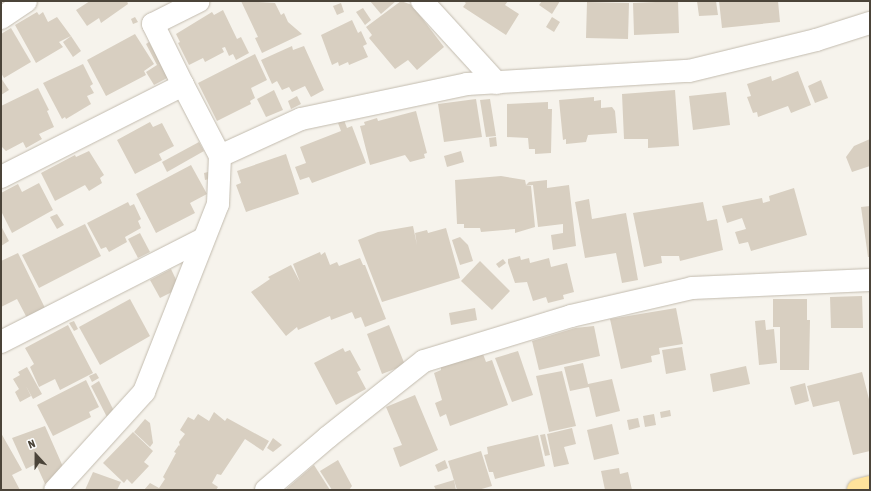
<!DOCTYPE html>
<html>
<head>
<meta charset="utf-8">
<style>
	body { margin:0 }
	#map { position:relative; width:871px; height:491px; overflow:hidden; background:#f6f3ec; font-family:"Asap Condensed",sans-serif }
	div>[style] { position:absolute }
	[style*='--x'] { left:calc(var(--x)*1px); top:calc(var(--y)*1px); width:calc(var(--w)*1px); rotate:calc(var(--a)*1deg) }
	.building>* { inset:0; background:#d8cfc1 }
	.roads { filter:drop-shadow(0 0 1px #c2bbae) drop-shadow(0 0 1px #c2bbae) }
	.street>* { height:22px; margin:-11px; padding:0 11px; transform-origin:11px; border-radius:11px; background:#fff }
	.primary>* { height:22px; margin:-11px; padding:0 11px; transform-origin:11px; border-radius:11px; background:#ffe39c }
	span { translate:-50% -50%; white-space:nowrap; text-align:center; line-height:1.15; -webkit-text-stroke:4px #fff; paint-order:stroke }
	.frame { position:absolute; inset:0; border:2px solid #4b4439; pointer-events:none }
	.north { position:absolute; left:16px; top:435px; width:40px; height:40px; -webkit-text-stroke:3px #fff; paint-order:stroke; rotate:339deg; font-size:11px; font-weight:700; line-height:16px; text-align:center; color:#4b4439 }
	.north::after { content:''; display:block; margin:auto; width:14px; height:18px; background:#4b4439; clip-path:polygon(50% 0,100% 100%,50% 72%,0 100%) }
</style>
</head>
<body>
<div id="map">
	<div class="building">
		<i style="clip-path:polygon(90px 1px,127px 1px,128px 4px,101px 23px,99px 18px,87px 26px,76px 10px)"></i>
		<i style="clip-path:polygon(241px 1px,275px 3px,281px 15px,284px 13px,288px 22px,302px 34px,262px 53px,255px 38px,258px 37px)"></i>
		<i style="clip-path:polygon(370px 1px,396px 1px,381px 14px)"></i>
		<i style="clip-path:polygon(401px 1px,412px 5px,444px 47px,417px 70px,408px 60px,395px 69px,369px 38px,372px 35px,366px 27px)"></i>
		<i style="clip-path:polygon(463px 1px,508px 1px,505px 5px,519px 14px,506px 35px,463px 7px,466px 3px)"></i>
		<i style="clip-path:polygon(542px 1px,560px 1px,552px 14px,539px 5px)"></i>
		<i style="clip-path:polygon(678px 1px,679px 33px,634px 35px,633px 3px)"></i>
		<i style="clip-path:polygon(697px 1px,716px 1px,718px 15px,699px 16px)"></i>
		<i style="clip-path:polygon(719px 1px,778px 1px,780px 22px,722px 28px)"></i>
		<i style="clip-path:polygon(587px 2px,629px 3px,628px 39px,586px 38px)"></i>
		<i style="clip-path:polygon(341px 3px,344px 12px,337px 15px,333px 6px)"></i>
		<i style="clip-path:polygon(363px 8px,371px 20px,365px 25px,356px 12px)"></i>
		<i style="clip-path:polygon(223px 10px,237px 39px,241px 37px,249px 53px,236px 60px,233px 54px,229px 56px,225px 47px,222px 48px,224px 52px,205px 62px,203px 58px,189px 65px,178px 43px,180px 42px,176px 34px,212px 12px,214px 15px)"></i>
		<i style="clip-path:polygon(37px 12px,39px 15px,43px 12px,48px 22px,57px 17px,71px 36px,59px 42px,63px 47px,36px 63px,15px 25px)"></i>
		<i style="clip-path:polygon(135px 17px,138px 22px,133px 24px,131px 19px)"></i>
		<i style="clip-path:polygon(552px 17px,560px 22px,554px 32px,546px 27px)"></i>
		<i style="clip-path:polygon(352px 20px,358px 33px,361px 31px,367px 44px,363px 46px,368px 57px,349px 65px,348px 62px,339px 66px,338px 62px,332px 65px,321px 35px)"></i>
		<i style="clip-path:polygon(11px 28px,31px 62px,4px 78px,1px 73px,1px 34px)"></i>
		<i style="clip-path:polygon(135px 34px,154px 64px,144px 71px,146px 75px,106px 96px,87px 60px)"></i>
		<i style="clip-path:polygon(71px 36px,81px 51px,73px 57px,63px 42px)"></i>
		<i style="clip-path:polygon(149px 42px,169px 77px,154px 85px,146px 72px,157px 65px,146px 44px)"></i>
		<i style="clip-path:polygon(292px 46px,293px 50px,304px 46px,324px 90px,311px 97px,305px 86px,292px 92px,289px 87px,282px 90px,277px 81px,272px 84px,261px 60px)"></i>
		<i style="clip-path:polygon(255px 54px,267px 80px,251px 88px,255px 98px,250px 101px,251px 104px,217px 121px,198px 83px)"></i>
		<i style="clip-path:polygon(83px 64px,93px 84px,90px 86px,94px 93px,87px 96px,91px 104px,66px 119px,65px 117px,62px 119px,43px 83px)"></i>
		<i style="clip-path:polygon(798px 71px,811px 105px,791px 113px,788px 106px,758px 117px,757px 112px,753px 113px,747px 97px,751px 96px,747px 84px,771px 76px,772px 81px)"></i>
		<i style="clip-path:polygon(1px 78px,9px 90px,1px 95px)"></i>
		<i style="clip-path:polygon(821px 80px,828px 98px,815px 103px,808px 86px)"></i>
		<i style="clip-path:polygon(38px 88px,49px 110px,47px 111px,54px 127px,39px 134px,42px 139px,26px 148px,23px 142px,6px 151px,1px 146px,1px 106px)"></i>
		<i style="clip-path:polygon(274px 90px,283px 110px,266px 117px,257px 99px)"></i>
		<i style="clip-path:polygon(675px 90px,679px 146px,648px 148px,648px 139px,624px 139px,622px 94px)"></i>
		<i style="clip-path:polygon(726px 92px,730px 125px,693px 130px,689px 96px)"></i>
		<i style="clip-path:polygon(297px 96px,301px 104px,291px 109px,288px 101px)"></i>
		<i style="clip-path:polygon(594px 97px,594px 101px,601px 100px,601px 108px,612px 107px,615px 111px,617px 133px,588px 135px,586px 142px,566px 144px,566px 139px,563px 140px,559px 100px)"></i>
		<i style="clip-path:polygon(476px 99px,482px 137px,444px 142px,438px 104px)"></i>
		<i style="clip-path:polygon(490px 99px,496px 136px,486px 137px,480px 100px)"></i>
		<i style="clip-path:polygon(548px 102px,548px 109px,552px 109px,551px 153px,535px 154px,535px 149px,529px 149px,528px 138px,507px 137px,507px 104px)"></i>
		<i style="clip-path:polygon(416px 111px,427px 153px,424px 154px,425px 158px,410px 162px,405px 155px,370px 165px,360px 126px,365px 125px,364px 122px,377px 118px,378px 121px)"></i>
		<i style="clip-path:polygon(344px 120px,347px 128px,352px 126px,366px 163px,312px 183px,309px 177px,300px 180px,295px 167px,306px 163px,300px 147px,341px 131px,338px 123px)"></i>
		<i style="clip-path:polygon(150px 122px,153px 127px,162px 123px,174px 146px,159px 154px,162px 160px,135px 174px,117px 140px)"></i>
		<i style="clip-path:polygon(496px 137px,497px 146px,490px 147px,489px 138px)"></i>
		<i style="clip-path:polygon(870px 139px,870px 166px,852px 172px,846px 157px,854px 146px)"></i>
		<i style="clip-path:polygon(199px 142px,204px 151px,167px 172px,162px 162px)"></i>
		<i style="clip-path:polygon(89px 151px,104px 175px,100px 178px,102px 183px,89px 191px,85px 185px,55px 201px,41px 173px,75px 155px,76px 157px)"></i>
		<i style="clip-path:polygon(461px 151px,464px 162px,447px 167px,444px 156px)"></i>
		<i style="clip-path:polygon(286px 154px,299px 194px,246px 212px,236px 185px,241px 183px,237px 171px)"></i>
		<i style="clip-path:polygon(191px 165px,207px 194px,190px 203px,195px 213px,156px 233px,136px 194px)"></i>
		<i style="clip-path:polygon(208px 172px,209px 179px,205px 180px,204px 173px)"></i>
		<i style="clip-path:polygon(501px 176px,525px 180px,526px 185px,529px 182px,547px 180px,547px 188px,569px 185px,576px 246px,553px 250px,551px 235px,563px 233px,563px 224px,538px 227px,533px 185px,525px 186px,531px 186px,535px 227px,515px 233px,515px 229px,481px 232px,480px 228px,464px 228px,464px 224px,457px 224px,455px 180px)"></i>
		<i style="clip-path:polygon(39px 183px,53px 210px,12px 233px,1px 211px,1px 193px,18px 184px,22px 192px)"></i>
		<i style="clip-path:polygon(794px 188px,807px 235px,751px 251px,748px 242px,739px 244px,735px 232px,746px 229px,742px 218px,727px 223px,722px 206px,762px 198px,763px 203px,770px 201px,769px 196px)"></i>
		<i style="clip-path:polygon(589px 199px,592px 219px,626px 213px,638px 280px,622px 283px,616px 253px,585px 258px,575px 202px)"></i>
		<i style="clip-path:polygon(128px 202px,130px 206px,134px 204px,141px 219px,138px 221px,141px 228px,125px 237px,127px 242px,109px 252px,106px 247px,101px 249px,87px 223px)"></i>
		<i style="clip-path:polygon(703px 202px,707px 221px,717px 219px,723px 250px,680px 261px,679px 256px,661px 256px,662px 263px,644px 267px,633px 213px)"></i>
		<i style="clip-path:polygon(870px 206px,870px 257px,868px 257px,861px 207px)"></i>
		<i style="clip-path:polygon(57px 214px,64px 225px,57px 229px,50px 217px)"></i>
		<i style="clip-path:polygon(85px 224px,101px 256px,39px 288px,22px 255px)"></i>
		<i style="clip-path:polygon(1px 226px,9px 241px,1px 246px)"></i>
		<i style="clip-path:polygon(413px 226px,417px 245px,415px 233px,427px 230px,428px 233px,446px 228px,460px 278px,382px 302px,358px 240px,378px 232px)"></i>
		<i style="clip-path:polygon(140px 233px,150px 252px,138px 258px,128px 239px)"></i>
		<i style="clip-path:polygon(460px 237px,468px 245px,473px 261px,460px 265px,452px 240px)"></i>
		<i style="clip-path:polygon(320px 252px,321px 255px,325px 252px,330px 265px,337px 262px,339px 266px,360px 258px,363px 265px,365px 265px,386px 319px,365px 327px,361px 317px,355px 319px,352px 312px,331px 320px,330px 316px,298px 330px,297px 327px,286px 336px,251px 292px,270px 279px,268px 277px,291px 265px,300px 282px,293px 264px)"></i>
		<i style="clip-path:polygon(18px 253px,45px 308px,27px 318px,17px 299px,1px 307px,1px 261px)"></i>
		<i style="clip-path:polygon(520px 256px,521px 260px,529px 258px,530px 263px,549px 258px,551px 267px,567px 263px,574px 292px,563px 295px,564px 299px,548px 303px,546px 297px,533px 301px,527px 282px,515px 283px,508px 263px,508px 259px)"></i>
		<i style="clip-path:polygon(503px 259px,506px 263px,499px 268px,496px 264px)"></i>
		<i style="clip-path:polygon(480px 261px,510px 291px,492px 310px,461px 281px)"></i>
		<i style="clip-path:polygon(171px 269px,180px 288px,160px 298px,150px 280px)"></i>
		<i style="clip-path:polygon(862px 296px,863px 328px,831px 328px,830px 297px)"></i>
		<i style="clip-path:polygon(130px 299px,150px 336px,100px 365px,79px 327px)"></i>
		<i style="clip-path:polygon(773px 299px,807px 299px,807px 320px,810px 320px,809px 370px,780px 370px,780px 327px,773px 327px)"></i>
		<i style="clip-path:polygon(475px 308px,477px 320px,451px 325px,449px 313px)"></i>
		<i style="clip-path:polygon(676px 308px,683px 344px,659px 348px,660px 354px,651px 356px,652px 362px,621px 369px,610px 319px)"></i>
		<i style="clip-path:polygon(765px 320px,766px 330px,774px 329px,777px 363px,759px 365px,755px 321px)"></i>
		<i style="clip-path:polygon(74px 321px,78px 329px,74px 331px,69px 323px)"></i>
		<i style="clip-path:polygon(68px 325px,93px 373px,60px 390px,55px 379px,39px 387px,30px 367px,34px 364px,25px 348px)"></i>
		<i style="clip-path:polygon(389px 325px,405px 365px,382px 374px,367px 334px)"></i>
		<i style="clip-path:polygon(594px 326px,600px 356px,539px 370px,532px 341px,575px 328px)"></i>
		<i style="clip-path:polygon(682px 347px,686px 370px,666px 374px,662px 350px)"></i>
		<i style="clip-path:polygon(343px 348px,345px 352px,350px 350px,361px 370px,357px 372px,366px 389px,336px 405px,314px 363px)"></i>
		<i style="clip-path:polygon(518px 351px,533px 395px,512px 402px,495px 358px)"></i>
		<i style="clip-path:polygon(483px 354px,486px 362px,492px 360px,508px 405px,450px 426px,446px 414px,440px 417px,435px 403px,442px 400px,434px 373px,441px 370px,441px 365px)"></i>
		<i style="clip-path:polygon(583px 363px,588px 384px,612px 379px,620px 411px,596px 417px,589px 387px,570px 391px,564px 367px)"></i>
		<i style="clip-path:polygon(746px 366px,750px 384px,713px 392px,710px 374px)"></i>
		<i style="clip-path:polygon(27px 367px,42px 394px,33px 399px,26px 386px,31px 396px,20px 402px,15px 392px,19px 389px,13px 379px,20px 375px,18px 372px)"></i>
		<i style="clip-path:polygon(562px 371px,576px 426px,549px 432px,536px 376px)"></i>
		<i style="clip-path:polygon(862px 372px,870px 403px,870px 451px,853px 455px,839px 401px,813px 407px,807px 386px)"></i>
		<i style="clip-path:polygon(96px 373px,99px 378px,92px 382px,89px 376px)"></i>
		<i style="clip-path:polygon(86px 380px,99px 407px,89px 412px,91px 417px,53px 436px,37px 405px)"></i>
		<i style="clip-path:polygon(99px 381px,117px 417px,109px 421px,91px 386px)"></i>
		<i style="clip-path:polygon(805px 383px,809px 401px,795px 405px,790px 387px)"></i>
		<i style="clip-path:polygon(415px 395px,438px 450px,400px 467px,393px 448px,402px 445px,386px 407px)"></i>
		<i style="clip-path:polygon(670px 410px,671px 416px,661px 418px,660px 412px)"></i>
		<i style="clip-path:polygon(214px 412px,225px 421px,227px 418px,269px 441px,263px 451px,245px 439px,221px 475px,217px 474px,212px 483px,218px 487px,216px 490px,144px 490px,150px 483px,159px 488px,165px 479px,163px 477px,176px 453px,174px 452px,179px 445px,180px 446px,179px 442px,185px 434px,180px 430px,188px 417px,194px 420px,198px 414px,209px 421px)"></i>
		<i style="clip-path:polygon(654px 414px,656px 425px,645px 427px,643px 416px)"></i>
		<i style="clip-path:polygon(638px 418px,640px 427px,629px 430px,627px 420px)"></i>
		<i style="clip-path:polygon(145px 419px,150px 423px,153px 443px,150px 447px,134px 432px)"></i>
		<i style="clip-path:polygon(612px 424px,619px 454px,594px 460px,587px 430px)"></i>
		<i style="clip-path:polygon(45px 426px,64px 469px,46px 486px,36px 464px,26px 469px,12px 438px)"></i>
		<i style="clip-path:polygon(572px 428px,576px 444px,564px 447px,569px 464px,554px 467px,547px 434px)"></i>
		<i style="clip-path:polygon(133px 432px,153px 451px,144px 462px,149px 466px,132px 484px,127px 479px,124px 483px,103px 463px)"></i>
		<i style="clip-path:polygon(1px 433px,22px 470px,12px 475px,20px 490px,1px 490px)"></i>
		<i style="clip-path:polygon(545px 434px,550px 455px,545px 456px,540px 435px)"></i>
		<i style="clip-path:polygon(538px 435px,545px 466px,495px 479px,493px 472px,489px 472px,484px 455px,488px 454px,487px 447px)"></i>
		<i style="clip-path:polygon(273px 438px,282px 445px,273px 452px,267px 448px)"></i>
		<i style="clip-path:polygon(481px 451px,492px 486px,478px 490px,457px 490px,448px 461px)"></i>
		<i style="clip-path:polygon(338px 460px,352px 486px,349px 490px,332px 490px,320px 471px)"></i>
		<i style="clip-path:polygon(445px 460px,448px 468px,438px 472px,435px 465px)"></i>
		<i style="clip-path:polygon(314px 465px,330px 490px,285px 490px)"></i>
		<i style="clip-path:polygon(619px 468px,620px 474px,628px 472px,632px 490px,605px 490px,601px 471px)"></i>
		<i style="clip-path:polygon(93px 472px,121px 482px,117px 490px,85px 490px)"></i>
		<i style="clip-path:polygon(454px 480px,456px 490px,436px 490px,434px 486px)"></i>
	</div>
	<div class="roads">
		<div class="street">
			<i style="--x:422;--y:1;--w:111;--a:47.6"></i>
			<i style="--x:1;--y:18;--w:30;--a:-34"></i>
			<i style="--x:183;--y:85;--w:68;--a:-116.2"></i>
			<i style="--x:153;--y:24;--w:51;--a:-26.6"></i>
			<i style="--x:220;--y:156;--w:89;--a:-24.6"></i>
			<i style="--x:301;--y:119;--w:170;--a:-11.9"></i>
			<i style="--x:467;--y:84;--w:222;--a:-3.4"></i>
			<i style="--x:689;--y:71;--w:131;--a:-13.7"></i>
			<i style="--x:816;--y:40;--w:57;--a:-17.5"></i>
			<i style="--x:1;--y:177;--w:204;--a:-26.8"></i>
			<i style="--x:183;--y:85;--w:80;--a:62.5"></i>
			<i style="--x:220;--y:156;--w:48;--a:92.4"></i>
			<i style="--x:218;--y:204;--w:202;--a:111.5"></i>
			<i style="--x:144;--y:392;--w:132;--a:132.2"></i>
			<i style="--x:1;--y:342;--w:227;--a:-27"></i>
			<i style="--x:266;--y:490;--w:82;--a:-40.5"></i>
			<i style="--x:328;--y:437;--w:122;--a:-38.4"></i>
			<i style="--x:424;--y:361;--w:154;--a:-17"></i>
			<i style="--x:571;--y:316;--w:124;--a:-13"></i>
			<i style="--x:692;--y:288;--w:178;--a:-2.6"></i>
		</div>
		<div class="primary">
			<i style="--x:858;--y:490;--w:12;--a:-14"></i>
		</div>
	</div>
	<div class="frame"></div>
	<div class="north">N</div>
</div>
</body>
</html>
